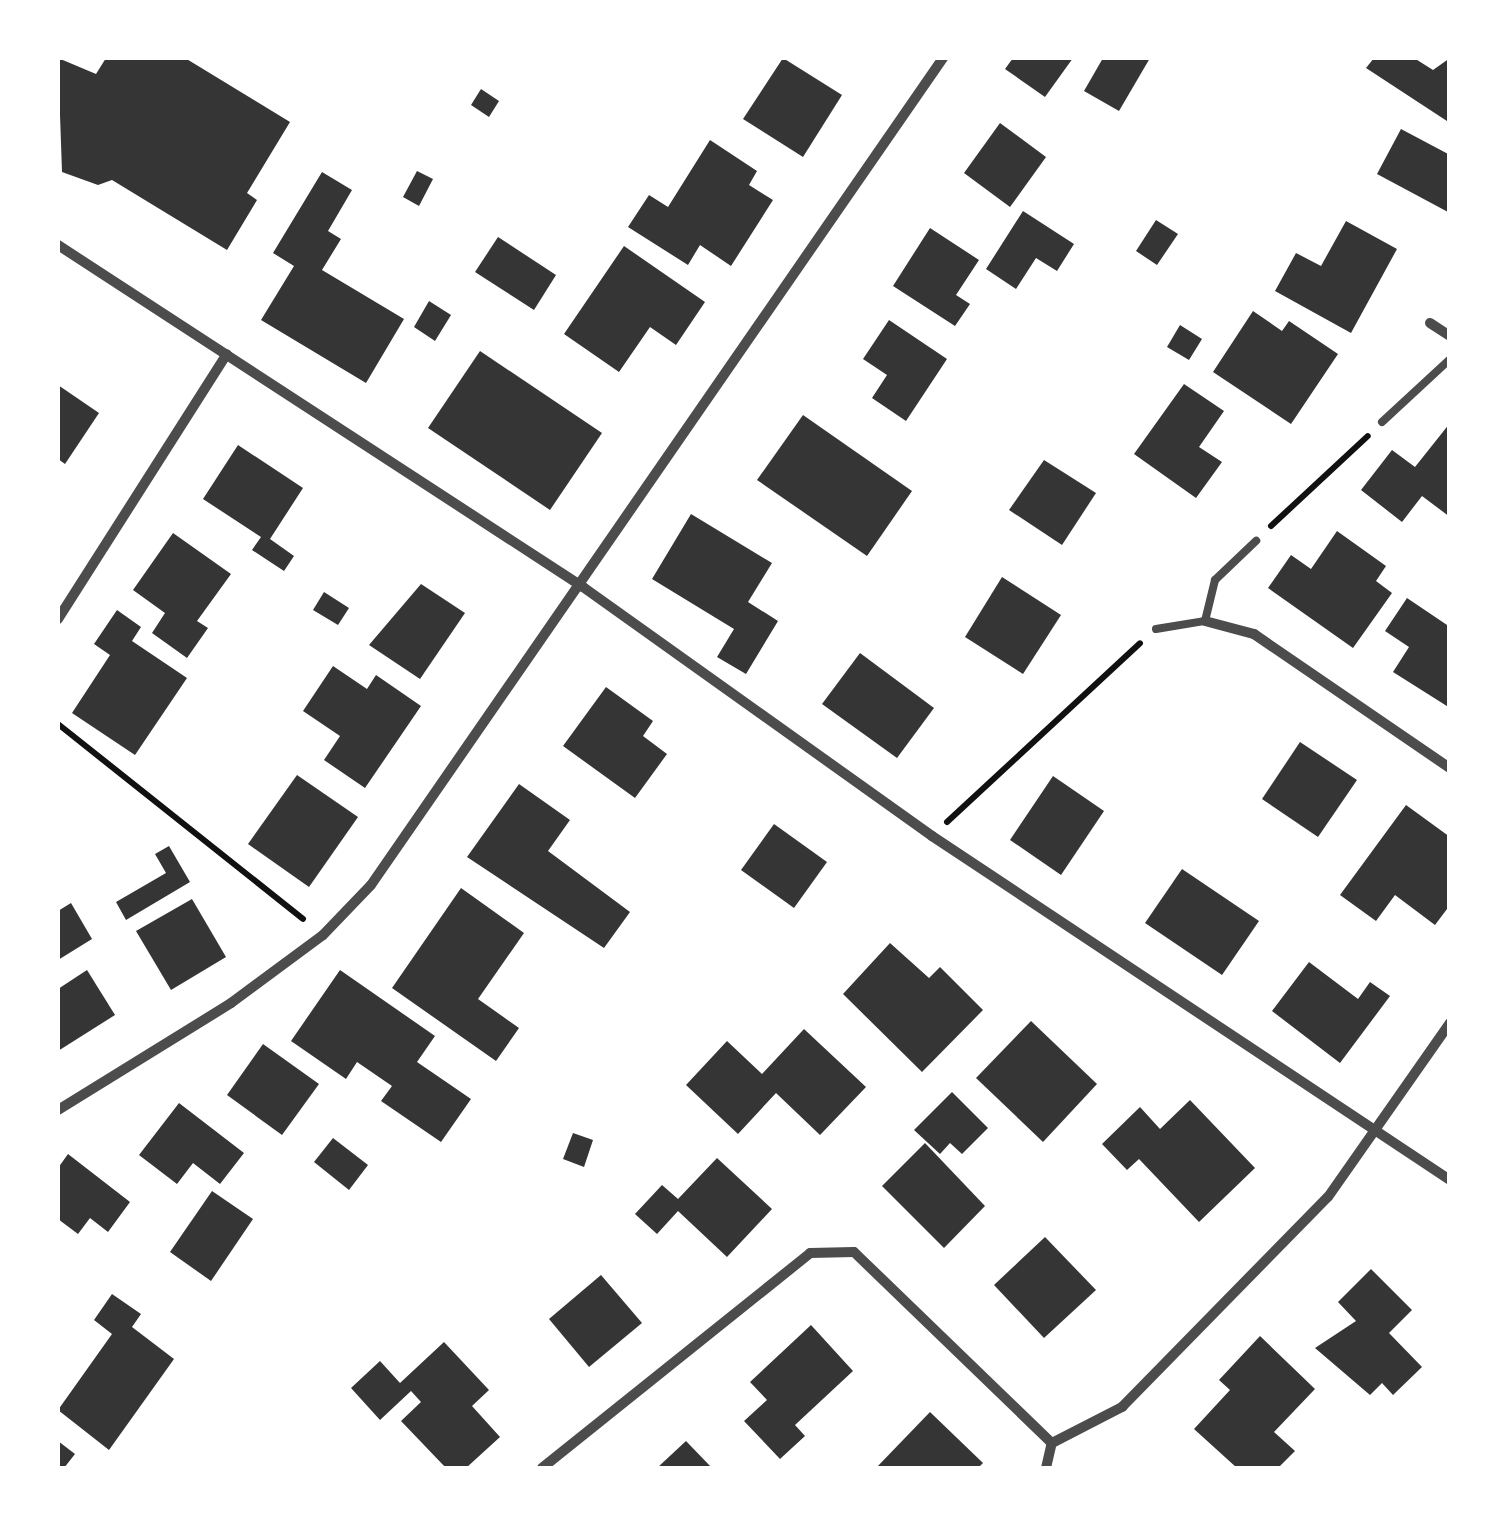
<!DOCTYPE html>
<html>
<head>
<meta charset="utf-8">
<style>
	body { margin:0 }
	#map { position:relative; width:1507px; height:1526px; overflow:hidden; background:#fff; font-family:Raleway,sans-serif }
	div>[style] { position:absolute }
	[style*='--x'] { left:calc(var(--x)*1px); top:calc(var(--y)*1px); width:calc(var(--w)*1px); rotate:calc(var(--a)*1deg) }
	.building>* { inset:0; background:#353535 }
	.path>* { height:6px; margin:-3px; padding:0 3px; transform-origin:3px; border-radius:3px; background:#111 }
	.service>* { height:8px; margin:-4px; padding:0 4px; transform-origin:4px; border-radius:4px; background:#4c4c4c }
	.minor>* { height:10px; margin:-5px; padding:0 5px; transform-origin:5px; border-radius:5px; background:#4c4c4c }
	span { translate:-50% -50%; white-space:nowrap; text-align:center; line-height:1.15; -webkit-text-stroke:8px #fff; paint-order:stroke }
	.frame { position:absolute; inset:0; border:60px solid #fff; pointer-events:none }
</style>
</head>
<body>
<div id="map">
	<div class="building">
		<i style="clip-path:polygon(58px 58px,96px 74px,106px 58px,185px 58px,290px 122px,247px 193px,257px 200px,227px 250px,112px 180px,98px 185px,62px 172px)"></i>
		<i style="clip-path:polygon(783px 58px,842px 95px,803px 157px,743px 119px)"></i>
		<i style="clip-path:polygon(1013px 58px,1073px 58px,1045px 97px,1005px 69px)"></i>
		<i style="clip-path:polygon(1103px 58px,1150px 58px,1119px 111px,1084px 91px)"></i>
		<i style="clip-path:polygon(1374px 58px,1414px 58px,1433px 70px,1450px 58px,1450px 123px,1366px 68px)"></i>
		<i style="clip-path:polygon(481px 89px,499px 101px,489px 117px,471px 105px)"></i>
		<i style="clip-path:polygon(1000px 123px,1046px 157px,1010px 207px,964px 173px)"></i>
		<i style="clip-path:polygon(1401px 129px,1450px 155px,1448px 212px,1377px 174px)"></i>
		<i style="clip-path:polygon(710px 140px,757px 171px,749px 185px,773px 200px,731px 266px,700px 245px,688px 265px,628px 227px,649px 195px,668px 207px)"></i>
		<i style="clip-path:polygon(417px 171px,433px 179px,419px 206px,403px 197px)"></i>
		<i style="clip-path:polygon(322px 172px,352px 190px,328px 231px,341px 239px,322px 270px,404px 319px,366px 383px,261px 320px,294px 266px,273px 253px)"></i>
		<i style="clip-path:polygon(1023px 211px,1074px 244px,1057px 271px,1036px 258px,1016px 289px,986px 269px)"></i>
		<i style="clip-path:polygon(1156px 220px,1178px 234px,1157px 265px,1136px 251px)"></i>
		<i style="clip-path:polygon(1346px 221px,1397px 249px,1351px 333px,1275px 291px,1296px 253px,1321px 266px)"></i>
		<i style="clip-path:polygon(930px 228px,979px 260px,956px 295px,970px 304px,955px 326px,893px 286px)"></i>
		<i style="clip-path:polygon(498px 237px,556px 275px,534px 310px,475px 272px)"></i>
		<i style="clip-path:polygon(624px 246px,705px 302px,676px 345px,650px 327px,619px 372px,564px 334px)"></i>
		<i style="clip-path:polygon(429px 301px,451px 315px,435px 341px,414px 327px)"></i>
		<i style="clip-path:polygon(1253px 311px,1282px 331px,1289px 321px,1338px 354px,1291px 424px,1213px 372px)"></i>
		<i style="clip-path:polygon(889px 320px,947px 359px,906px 421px,872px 398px,887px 375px,863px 359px)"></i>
		<i style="clip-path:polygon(1180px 325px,1202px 339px,1189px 360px,1167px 347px)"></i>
		<i style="clip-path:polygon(480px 351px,602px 433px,550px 510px,428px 428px)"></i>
		<i style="clip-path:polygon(1184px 384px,1224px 411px,1199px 447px,1222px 462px,1196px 498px,1134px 454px)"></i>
		<i style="clip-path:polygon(58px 385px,99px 413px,65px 464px,58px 459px)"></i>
		<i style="clip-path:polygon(803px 415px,912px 491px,867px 556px,757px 480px)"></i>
		<i style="clip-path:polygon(1450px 423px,1450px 517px,1422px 496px,1402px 522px,1361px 490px,1392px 450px,1415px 467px)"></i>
		<i style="clip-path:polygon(238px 445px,303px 488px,270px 539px,294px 556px,284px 571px,252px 550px,261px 537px,203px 499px)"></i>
		<i style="clip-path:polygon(1044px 460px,1096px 493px,1062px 545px,1009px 510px)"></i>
		<i style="clip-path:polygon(691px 514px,772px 563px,748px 602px,778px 621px,746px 674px,717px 657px,734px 629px,652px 579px)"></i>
		<i style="clip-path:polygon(1337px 531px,1386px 566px,1376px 581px,1392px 593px,1353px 648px,1268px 588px,1291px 555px,1311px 569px)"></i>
		<i style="clip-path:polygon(173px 533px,231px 574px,197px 621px,208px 628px,187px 658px,152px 633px,165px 613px,133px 590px)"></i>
		<i style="clip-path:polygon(1002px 577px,1061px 615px,1023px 674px,965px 637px)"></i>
		<i style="clip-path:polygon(421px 584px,465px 613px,420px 679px,369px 645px)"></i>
		<i style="clip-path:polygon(324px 592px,349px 608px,338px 625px,313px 610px)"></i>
		<i style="clip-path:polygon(1407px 598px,1450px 627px,1450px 708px,1393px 672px,1409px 647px,1385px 631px)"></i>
		<i style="clip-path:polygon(117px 610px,141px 627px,132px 641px,187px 678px,135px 755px,72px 713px,110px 655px,94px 644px)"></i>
		<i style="clip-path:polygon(860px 653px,934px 708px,897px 758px,822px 704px)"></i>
		<i style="clip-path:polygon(333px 666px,367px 689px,376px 675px,421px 706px,365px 788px,324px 760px,340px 736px,303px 711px)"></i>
		<i style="clip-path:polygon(606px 687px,653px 721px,643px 736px,667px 754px,635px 798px,563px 746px)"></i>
		<i style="clip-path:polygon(1300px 742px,1357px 780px,1318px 837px,1262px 799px)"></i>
		<i style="clip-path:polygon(297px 775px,358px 817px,309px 887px,248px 844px)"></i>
		<i style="clip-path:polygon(1053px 776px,1104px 811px,1061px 875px,1010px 840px)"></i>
		<i style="clip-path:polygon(519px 784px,570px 820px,548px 851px,630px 912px,604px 948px,467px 857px)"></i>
		<i style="clip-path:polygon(1406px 805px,1450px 837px,1450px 905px,1435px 925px,1395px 895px,1376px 921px,1340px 895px)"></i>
		<i style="clip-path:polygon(774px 824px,827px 862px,794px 908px,741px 870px)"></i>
		<i style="clip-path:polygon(169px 846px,190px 882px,126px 920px,116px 902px,166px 873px,155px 854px)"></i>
		<i style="clip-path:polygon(1182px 869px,1259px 921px,1222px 975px,1145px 923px)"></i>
		<i style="clip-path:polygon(461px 888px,524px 933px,478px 999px,519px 1028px,496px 1061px,392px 988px)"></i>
		<i style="clip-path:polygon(192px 899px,226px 957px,171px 990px,136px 931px)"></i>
		<i style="clip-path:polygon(71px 903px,92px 939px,58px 960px,58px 911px)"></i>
		<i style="clip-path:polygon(890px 943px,929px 978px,940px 967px,983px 1010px,922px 1072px,843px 994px)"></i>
		<i style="clip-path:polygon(1309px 962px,1358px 999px,1370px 982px,1390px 996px,1340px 1063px,1272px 1011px)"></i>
		<i style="clip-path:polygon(87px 970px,115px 1015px,58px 1051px,58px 989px)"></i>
		<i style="clip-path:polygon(340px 970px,435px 1036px,417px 1062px,471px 1099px,441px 1142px,381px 1101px,392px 1086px,357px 1062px,346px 1079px,291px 1041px)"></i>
		<i style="clip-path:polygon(1031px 1021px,1097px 1084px,1043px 1142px,976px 1078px)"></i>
		<i style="clip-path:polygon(804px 1029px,866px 1087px,820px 1135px,776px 1093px,738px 1134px,686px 1085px,727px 1041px,762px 1074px)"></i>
		<i style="clip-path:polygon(263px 1044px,319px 1084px,282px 1135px,227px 1095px)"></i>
		<i style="clip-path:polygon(952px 1092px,988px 1128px,962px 1154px,950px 1143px,940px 1154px,914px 1130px)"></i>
		<i style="clip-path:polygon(1190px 1100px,1255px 1168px,1199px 1222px,1139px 1159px,1127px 1170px,1102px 1144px,1140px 1107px,1160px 1129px)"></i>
		<i style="clip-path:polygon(179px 1103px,244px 1153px,220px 1184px,193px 1163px,177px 1184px,139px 1155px)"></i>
		<i style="clip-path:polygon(573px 1133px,593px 1140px,584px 1167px,563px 1159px)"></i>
		<i style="clip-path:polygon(333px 1138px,368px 1165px,349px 1190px,314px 1162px)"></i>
		<i style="clip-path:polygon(925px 1143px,985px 1206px,944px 1248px,882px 1186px)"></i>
		<i style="clip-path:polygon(68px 1154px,130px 1202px,108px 1232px,90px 1218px,78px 1234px,58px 1219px,58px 1168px)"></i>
		<i style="clip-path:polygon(717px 1158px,772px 1209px,727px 1257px,678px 1211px,657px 1234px,635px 1214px,662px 1185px,678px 1199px)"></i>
		<i style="clip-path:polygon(212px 1191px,253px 1219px,211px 1281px,170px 1252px)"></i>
		<i style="clip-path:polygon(1045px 1237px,1096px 1290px,1044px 1338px,994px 1285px)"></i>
		<i style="clip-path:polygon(1371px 1269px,1412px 1310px,1389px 1333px,1422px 1367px,1393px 1395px,1382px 1383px,1370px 1395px,1315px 1348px,1356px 1321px,1338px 1302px)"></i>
		<i style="clip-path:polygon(601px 1275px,642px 1323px,589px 1367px,549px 1319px)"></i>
		<i style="clip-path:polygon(112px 1294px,141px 1314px,132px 1327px,174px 1359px,109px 1450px,58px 1410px,112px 1334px,94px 1320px)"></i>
		<i style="clip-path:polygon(811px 1325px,853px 1371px,795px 1425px,805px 1436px,780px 1459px,744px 1421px,767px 1400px,750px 1382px)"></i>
		<i style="clip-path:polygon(1260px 1336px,1315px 1389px,1274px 1432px,1295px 1451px,1278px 1468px,1237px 1468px,1194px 1429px,1230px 1390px,1219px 1380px)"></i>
		<i style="clip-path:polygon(444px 1342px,489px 1390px,472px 1406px,500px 1437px,466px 1468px,446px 1468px,401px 1421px,421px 1402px,411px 1391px,380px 1420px,351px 1388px,380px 1361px,400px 1383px)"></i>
		<i style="clip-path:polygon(930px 1412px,983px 1463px,978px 1468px,876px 1468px)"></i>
		<i style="clip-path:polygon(58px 1441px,75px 1454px,64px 1468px,58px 1468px)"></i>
		<i style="clip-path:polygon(686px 1441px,712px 1468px,657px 1468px)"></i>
	</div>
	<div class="path">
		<i style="--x:1271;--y:526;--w:132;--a:-42.9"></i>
		<i style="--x:58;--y:724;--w:313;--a:38.5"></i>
		<i style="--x:947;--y:822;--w:263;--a:-42.8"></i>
	</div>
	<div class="service">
		<i style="--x:1382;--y:422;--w:93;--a:-42.8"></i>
		<i style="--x:1156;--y:629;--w:50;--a:-9.3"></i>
		<i style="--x:1205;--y:621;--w:42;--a:-76.3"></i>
		<i style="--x:1215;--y:580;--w:57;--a:-43.6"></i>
	</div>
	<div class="minor">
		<i style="--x:58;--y:245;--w:627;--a:33.08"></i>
		<i style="--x:583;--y:587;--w:429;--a:35.5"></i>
		<i style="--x:932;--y:836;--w:622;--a:33.59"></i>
		<i style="--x:1430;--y:323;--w:24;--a:33"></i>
		<i style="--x:58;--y:619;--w:314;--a:-57.5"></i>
		<i style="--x:1205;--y:621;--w:51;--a:14.9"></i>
		<i style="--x:1254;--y:634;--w:237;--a:34.4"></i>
		<i style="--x:58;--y:1110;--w:203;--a:-31.7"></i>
		<i style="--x:231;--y:1003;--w:114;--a:-36.5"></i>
		<i style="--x:323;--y:935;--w:69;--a:-46.2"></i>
		<i style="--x:371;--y:885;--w:1006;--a:-55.33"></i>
		<i style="--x:542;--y:1468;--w:344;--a:-38.7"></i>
		<i style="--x:810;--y:1253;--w:44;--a:-1.3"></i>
		<i style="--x:854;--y:1252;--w:275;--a:44"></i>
		<i style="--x:1046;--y:1468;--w:26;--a:-77"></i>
		<i style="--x:1052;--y:1443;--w:79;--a:-27.2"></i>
		<i style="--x:1122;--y:1407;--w:294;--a:-45.6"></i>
		<i style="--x:1328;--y:1197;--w:213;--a:-55"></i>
	</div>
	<div class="frame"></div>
</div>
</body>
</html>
